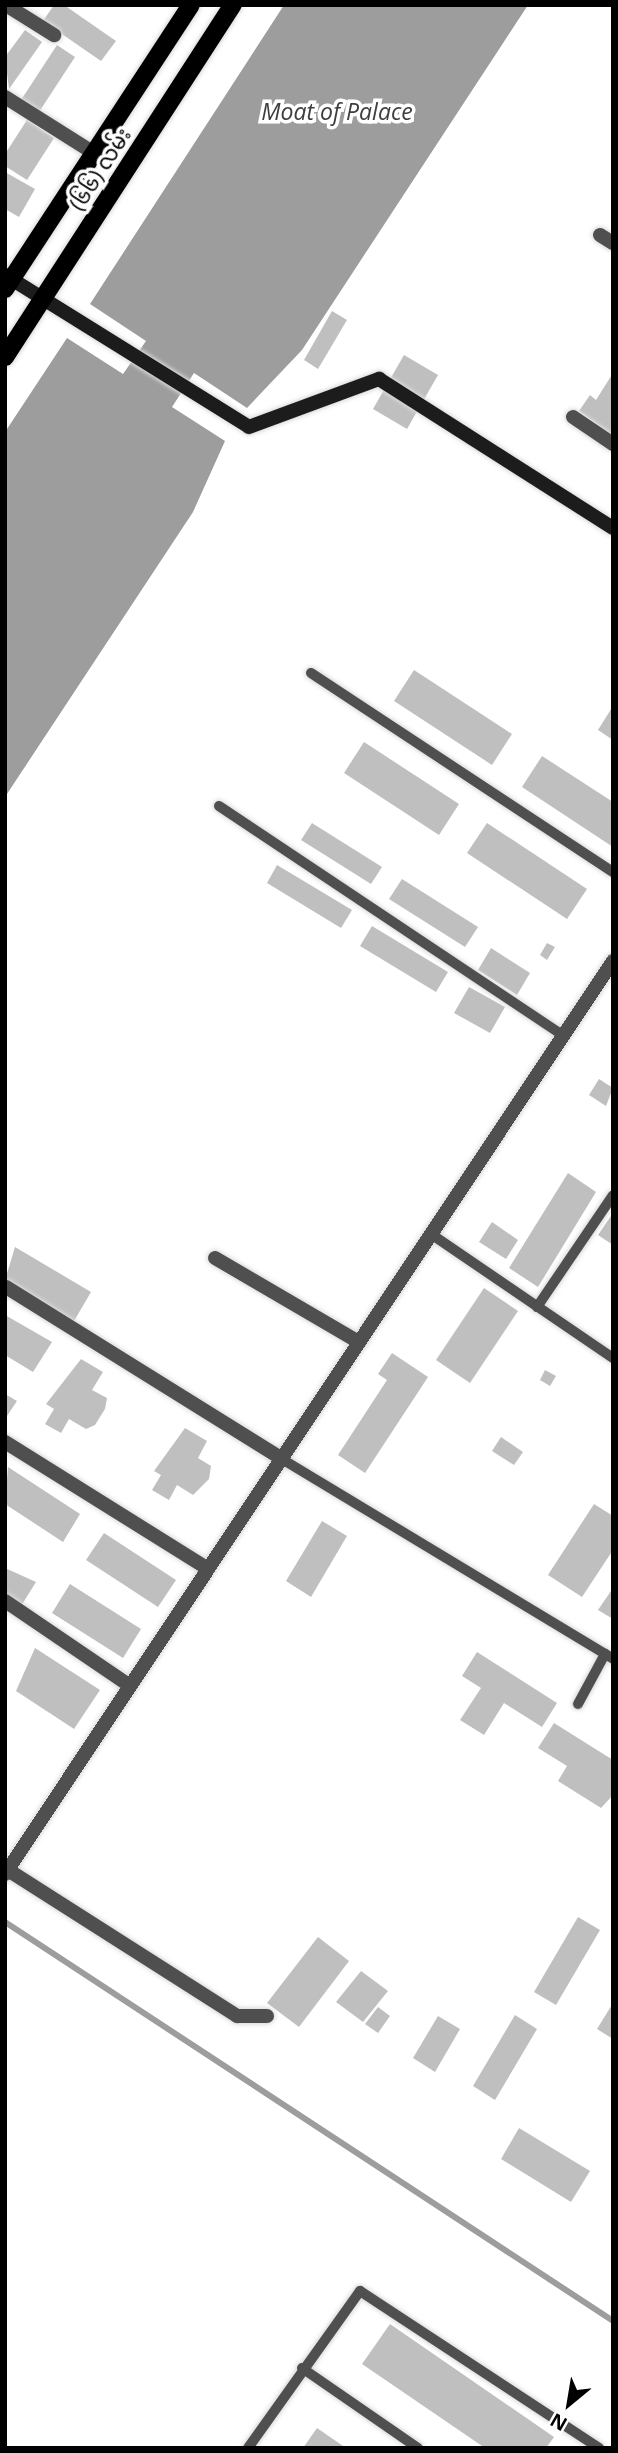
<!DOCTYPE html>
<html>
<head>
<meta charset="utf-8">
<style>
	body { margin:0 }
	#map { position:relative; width:618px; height:2453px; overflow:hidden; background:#fff; font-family:"Open Sans","Noto Sans Myanmar",sans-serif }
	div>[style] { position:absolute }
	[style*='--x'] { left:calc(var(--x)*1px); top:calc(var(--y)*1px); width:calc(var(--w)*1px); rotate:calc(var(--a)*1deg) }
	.water>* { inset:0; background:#9d9d9d }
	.stream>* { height:6px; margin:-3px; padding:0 3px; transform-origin:3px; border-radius:3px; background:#9d9d9d }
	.building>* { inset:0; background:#bfbfbf }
	.roads { filter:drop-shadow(0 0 2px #dbdbdb) drop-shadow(0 0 2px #dbdbdb) }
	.lane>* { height:10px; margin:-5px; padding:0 5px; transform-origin:5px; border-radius:5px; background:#4f4f4f }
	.street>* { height:14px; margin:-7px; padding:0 7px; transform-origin:7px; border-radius:7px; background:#4f4f4f }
	.secondary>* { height:14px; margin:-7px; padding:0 7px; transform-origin:7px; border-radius:7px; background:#1c1c1c }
	.primary>* { height:18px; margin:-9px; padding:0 9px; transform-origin:9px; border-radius:9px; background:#000 }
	span { translate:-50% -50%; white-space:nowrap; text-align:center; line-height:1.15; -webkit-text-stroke:7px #fff; paint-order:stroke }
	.street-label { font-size:21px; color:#000 }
	.water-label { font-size:23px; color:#3e3e3e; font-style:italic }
	.frame { position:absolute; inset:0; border:7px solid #000; pointer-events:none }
	.north { position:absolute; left:534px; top:2369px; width:70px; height:70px; -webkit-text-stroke:5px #fff; paint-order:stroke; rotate:210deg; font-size:19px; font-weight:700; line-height:28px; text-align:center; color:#000 }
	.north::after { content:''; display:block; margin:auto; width:24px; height:32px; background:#000; clip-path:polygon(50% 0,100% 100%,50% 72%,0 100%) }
</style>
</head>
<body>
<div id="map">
	<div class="water">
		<i style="clip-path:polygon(284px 5px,528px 5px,302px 350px,247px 408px,194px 373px,172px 407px,225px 441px,193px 512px,5px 797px,5px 432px,67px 338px,123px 374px,146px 341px,90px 304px)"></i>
	</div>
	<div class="stream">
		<i style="--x:5;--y:1922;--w:727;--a:33.27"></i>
	</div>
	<div class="building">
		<i style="clip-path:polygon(54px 5px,64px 5px,116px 41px,101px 61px,43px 21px)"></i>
		<i style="clip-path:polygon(25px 30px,42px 42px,9px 89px,5px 57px)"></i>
		<i style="clip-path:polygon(57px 45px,75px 57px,39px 112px,21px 100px)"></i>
		<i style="clip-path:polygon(27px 120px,54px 138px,27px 180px,5px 166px,5px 154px)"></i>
		<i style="clip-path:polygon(5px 172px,35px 189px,19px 217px,5px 209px)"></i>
		<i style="clip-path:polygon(332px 311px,347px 320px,318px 369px,304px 360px)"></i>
		<i style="clip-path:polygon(404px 355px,438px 375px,407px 429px,373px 409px)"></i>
		<i style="clip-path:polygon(613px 373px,613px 435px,579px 411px,590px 395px,596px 400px)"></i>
		<i style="clip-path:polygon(414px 670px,512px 734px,492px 765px,394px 701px)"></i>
		<i style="clip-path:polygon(613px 706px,613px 740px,598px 730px)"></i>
		<i style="clip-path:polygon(364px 742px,459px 804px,439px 835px,344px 773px)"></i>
		<i style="clip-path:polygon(542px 756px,613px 802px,613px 847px,522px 787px)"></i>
		<i style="clip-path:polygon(312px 823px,382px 867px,371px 884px,301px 840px)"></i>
		<i style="clip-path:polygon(487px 823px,587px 889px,567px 919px,467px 853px)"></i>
		<i style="clip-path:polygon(277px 865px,352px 910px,341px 928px,267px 883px)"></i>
		<i style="clip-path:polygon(402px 879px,478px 927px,465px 947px,389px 899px)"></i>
		<i style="clip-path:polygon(372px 926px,448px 972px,436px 992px,360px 946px)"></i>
		<i style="clip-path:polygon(547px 943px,555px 947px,547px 960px,540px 955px)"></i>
		<i style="clip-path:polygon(491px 948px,530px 973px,517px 995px,478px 970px)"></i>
		<i style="clip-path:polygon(469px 987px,505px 1007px,490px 1033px,454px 1013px)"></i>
		<i style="clip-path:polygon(599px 1079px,613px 1088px,606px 1106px,589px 1095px)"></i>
		<i style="clip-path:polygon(568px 1173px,596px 1192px,538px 1287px,509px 1268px)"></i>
		<i style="clip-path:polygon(613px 1213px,613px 1245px,598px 1235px)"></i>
		<i style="clip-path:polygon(492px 1222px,518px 1240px,506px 1259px,479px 1242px)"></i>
		<i style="clip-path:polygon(15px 1247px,91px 1292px,74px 1321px,5px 1280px)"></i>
		<i style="clip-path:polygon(484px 1288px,518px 1311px,470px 1383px,436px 1360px)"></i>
		<i style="clip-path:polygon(5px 1315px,52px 1342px,33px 1372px,5px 1355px)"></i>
		<i style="clip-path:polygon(392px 1353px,428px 1377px,365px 1473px,338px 1455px,387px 1380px,378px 1374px)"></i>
		<i style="clip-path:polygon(81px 1359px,103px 1372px,92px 1390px,107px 1398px,105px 1409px,95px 1425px,86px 1429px,69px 1419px,61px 1433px,45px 1424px,54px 1409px,46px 1404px)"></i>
		<i style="clip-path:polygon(545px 1370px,556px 1376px,550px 1386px,540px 1380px)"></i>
		<i style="clip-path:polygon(5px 1394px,17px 1401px,5px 1419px)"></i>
		<i style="clip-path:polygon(185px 1428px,207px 1441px,198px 1458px,211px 1466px,209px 1479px,193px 1495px,177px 1485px,169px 1500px,152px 1490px,161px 1475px,154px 1471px)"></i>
		<i style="clip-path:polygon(501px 1437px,523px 1452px,514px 1465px,492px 1451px)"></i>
		<i style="clip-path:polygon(8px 1467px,80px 1514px,63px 1542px,5px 1504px)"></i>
		<i style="clip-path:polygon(594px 1504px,613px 1516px,613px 1550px,582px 1597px,548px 1575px)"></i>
		<i style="clip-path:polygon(322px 1521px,347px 1536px,311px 1597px,286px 1581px)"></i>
		<i style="clip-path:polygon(104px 1533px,176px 1580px,158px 1607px,86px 1560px)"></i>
		<i style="clip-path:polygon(5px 1568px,36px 1582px,21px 1606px,5px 1596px)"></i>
		<i style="clip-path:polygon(70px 1584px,141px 1629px,123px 1658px,52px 1613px)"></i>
		<i style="clip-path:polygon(613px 1588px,613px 1619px,598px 1610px)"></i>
		<i style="clip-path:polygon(35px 1648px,100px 1690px,74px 1729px,16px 1691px)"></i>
		<i style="clip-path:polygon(477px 1652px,557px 1703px,542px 1727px,504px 1703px,484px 1735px,460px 1720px,481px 1688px,462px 1676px)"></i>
		<i style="clip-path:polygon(554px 1723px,613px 1760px,613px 1795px,601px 1808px,558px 1781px,567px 1766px,538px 1748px)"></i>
		<i style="clip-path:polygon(578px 1917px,600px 1930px,556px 2005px,534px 1992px)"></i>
		<i style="clip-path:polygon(318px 1937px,349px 1961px,299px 2027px,267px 2003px)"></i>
		<i style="clip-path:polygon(361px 1971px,388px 1991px,363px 2022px,336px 2002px)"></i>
		<i style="clip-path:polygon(613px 2003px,613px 2039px,597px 2029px)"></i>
		<i style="clip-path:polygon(378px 2007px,390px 2016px,378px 2033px,365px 2024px)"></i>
		<i style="clip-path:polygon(515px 2015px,537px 2029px,495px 2100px,473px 2086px)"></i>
		<i style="clip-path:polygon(438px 2016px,460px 2029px,435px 2072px,413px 2058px)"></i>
		<i style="clip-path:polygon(519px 2128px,590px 2171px,571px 2202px,501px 2159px)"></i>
		<i style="clip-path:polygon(390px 2324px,554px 2437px,546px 2448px,485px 2448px,362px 2364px)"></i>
		<i style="clip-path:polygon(317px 2428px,346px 2448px,303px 2448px)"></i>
	</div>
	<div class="roads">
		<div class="lane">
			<i style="--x:311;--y:673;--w:362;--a:33.4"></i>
			<i style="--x:219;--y:806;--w:413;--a:33.7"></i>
			<i style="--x:431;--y:1234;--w:220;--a:34.3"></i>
			<i style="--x:537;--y:1307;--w:135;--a:-55.8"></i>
			<i style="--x:282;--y:1459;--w:387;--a:31.1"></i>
			<i style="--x:578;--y:1704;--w:57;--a:-61.6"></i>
			<i style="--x:302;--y:2368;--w:141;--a:34.6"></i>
			<i style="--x:248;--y:2448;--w:193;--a:-54.5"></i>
			<i style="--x:360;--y:2291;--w:286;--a:33.3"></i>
		</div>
		<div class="street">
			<i style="--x:6;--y:5;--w:57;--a:32"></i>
			<i style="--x:5;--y:97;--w:105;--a:32.2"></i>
			<i style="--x:600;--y:235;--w:15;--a:32"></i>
			<i style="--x:573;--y:417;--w:48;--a:34"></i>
			<i style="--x:215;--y:1258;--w:167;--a:30.3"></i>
			<i style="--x:6;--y:1287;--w:325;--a:31.9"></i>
			<i style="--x:5;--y:1442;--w:239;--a:32"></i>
			<i style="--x:5;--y:1601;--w:151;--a:34.2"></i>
			<i style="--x:8;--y:1870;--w:272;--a:32.5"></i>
			<i style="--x:237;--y:2016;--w:30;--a:0"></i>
			<i style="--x:5;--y:1874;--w:1097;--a:-56.34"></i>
		</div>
		<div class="secondary">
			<i style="--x:5;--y:275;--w:287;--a:31.9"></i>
			<i style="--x:249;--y:427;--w:139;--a:-20.3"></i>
			<i style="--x:379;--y:379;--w:277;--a:32.5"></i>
		</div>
		<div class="primary">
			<i style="--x:5;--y:289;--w:339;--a:-56.8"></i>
			<i style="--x:5;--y:357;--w:419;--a:-57.1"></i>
		</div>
	</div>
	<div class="street-label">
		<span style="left:100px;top:169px;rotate:-57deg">(၆၆) လမ်း</span>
	</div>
	<div class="water-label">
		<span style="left:337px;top:111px">Moat of Palace</span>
	</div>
	<div class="frame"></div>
	<div class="north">N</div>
</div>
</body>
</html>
